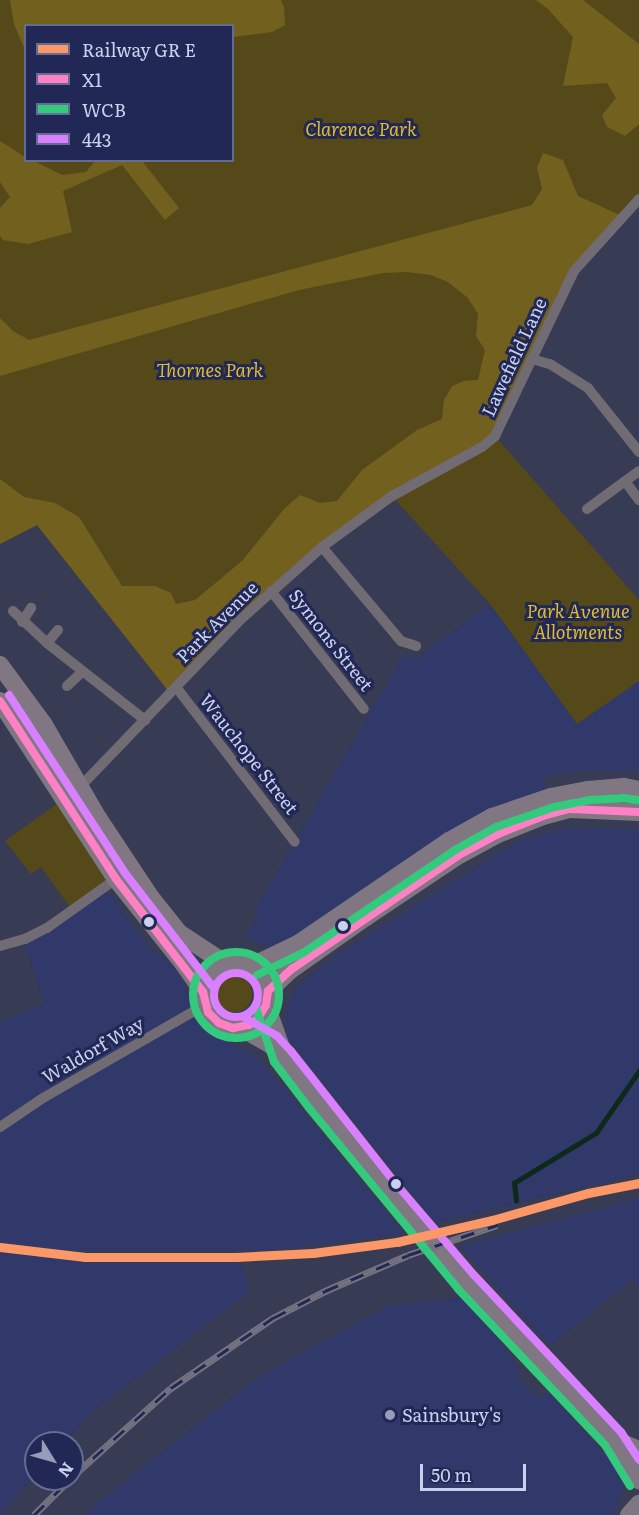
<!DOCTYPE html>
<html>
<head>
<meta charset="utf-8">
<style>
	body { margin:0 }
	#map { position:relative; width:639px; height:1515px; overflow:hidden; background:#383b54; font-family:Literata,serif }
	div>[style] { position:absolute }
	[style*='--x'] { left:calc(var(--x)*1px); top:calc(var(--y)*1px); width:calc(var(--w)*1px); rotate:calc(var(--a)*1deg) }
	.built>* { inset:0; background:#31386a }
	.green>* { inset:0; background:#554919 }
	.round { border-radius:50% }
	.forest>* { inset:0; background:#72611e }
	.stream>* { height:4.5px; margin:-2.25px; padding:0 2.25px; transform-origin:2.25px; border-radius:2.25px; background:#0d291b }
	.minor>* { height:10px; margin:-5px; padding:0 5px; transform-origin:5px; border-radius:5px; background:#716b74 }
	.primary>* { height:18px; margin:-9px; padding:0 9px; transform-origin:9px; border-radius:9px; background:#807782 }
	.primary>.ring { margin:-9px; padding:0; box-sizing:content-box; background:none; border:18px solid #807782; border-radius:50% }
	.trunk>* { height:18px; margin:-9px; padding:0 9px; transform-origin:9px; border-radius:9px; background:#7e7682 }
	.rail>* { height:7px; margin-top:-3.5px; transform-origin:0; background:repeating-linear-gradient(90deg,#212856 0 14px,#757381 0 28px); box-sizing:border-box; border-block:2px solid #757381 }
	.bus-1>* { height:8px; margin:-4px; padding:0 4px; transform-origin:4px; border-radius:4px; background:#ff80c5 }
	.bus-2>* { height:8px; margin:-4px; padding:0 4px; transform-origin:4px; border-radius:4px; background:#33ca7d }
	.bus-2>.ring { margin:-4px; padding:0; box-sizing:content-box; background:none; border:8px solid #33ca7d; border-radius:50% }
	.bus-3>* { height:8px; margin:-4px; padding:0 4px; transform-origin:4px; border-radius:4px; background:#d880ff }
	.bus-3>.ring { margin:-4px; padding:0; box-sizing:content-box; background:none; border:8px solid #d880ff; border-radius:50% }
	.rail-1>* { height:9px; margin:-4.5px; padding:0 4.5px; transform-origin:4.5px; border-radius:4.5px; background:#fc9868 }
	.dots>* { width:16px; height:16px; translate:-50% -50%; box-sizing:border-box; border:3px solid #212856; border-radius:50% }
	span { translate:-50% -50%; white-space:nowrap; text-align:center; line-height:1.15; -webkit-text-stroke:6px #212856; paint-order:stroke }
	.park-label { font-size:18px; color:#e0bd30; font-style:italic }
	.street-label { font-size:18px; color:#cad1ee }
	.poi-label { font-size:18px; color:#cad1ee }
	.left { translate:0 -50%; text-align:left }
	.legend { position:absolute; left:24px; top:24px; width:210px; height:138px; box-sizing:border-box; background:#212856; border:2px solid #656c93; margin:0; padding:8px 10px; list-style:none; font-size:18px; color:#cad1ee }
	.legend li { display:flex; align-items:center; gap:12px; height:30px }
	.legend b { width:30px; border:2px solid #656c93 }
	.north { position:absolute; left:24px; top:1431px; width:60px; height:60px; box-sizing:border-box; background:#212856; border:2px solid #656c93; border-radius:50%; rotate:127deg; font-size:16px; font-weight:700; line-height:24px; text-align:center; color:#cad1ee }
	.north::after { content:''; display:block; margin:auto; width:21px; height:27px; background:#979cb8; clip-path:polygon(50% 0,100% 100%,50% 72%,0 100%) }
	.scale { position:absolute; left:420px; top:1464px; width:106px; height:27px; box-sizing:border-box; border:3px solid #cad1ee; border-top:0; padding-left:8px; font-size:18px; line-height:21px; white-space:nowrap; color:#cad1ee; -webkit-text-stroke:4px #212856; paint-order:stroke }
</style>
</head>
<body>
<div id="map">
	<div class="built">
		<i style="clip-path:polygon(490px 604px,577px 724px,639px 681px,639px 771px,579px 771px,541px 778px,551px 797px,298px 944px,269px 948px,246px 935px,259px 913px,255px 910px,403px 656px,417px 658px)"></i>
		<i style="clip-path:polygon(568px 828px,626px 828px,639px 831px,639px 1174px,435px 1223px,285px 1035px,285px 1012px,295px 990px,309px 976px,345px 950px,518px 841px)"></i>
		<i style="clip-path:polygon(104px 891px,116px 898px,122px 912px,147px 945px,176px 968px,188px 993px,229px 1043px,251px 1053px,263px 1063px,405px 1234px,273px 1250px,73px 1251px,0 1242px,0 1022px,45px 1004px,25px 946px)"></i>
		<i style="clip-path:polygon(639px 1198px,639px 1287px,632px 1279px,550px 1346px,460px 1246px)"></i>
		<i style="clip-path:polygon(0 1250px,82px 1261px,240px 1261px,250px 1291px,89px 1414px,64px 1443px,36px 1443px,36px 1474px,0 1515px)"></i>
		<i style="clip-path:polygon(472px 1296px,519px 1369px,518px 1379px,537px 1397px,549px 1393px,623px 1473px,623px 1487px,614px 1515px,87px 1515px,95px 1505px,255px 1379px,388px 1306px)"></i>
	</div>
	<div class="green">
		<i style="clip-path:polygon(evenodd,0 0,639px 0,639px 199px,574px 271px,495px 436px,639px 600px,639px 681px,577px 724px,490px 604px,392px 496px,322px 547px,170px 693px,37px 525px,0 544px,0 0,26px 26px,232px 26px,232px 160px,26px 160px,26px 26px)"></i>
		<i style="clip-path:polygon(630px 796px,639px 797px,639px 806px,511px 815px,590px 797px)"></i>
		<i style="clip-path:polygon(65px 798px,116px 879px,72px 910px,41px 867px,31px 874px,5px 841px)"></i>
		<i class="round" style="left:216px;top:976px;width:36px;height:36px"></i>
	</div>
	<div class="forest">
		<i style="clip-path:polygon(10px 0,281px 0,284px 8px,285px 25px,272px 32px,233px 37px,232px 26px,26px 26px,25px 50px,14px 24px)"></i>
		<i style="clip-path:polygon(536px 0,583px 0,639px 44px,639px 124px,625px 136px,607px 127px,602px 115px,616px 98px,607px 83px,563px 86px,573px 37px,548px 9px)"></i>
		<i style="clip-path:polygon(0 141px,25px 157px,26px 160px,34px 161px,62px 175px,86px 172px,95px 161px,142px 161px,179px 208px,165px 220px,122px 165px,63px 191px,72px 232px,28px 244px,3px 240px,0 236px,0 208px,10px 197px,0 182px)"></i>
		<i style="clip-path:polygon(543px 153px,563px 160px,578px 196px,622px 216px,574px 271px,495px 436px,322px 547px,170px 693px,37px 525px,0 544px,0 479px,24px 497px,55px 503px,79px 517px,122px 586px,155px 586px,171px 593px,176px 604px,195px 600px,242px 561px,284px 509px,300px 495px,320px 503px,337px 501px,362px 470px,417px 430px,442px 419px,444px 400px,452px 386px,464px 381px,478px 380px,485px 350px,476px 336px,478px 314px,468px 298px,448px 282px,431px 275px,407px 272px,383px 273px,299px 290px,0 376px,0 318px,13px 331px,29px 340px,532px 205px,542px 189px,537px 168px)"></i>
	</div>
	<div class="stream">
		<i style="--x:516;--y:1201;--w:18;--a:-96"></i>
		<i style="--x:514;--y:1183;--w:96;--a:-31.4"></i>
		<i style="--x:596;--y:1133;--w:75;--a:-55.3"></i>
	</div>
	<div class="minor">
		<i style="--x:532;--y:359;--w:19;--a:16"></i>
		<i style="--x:550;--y:364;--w:45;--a:32.3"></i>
		<i style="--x:588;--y:388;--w:82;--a:51.4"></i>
		<i style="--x:625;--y:481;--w:24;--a:54"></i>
		<i style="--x:587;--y:509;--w:64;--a:-36.2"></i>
		<i style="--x:322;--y:547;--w:123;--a:50"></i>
		<i style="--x:401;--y:641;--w:16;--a:18"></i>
		<i style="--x:271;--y:591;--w:150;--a:51.8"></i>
		<i style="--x:13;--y:611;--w:47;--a:43.3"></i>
		<i style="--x:47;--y:643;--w:125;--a:38.2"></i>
		<i style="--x:22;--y:622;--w:17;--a:-57"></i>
		<i style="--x:47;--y:643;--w:17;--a:-50"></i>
		<i style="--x:67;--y:686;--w:21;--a:-43"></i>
		<i style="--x:176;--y:687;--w:195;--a:52.5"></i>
		<i style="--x:80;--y:787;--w:230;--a:-46.2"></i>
		<i style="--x:239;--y:621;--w:111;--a:-41.7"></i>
		<i style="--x:322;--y:547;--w:87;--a:-36.1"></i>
		<i style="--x:392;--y:496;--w:102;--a:-28.6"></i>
		<i style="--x:482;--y:447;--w:17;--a:-40"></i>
		<i style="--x:495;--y:436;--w:183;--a:-64.4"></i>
		<i style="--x:574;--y:271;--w:97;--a:-47.9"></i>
		<i style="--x:0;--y:946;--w:26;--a:-16"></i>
		<i style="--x:25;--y:939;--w:25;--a:-27"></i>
		<i style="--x:47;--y:928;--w:85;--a:-35.4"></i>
		<i style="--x:0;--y:1127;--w:52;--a:-34"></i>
		<i style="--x:43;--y:1098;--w:187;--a:-29.9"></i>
	</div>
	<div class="primary">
		<i style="--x:0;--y:665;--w:74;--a:53.7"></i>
		<i style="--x:44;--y:725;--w:108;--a:59.9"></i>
		<i style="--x:98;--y:818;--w:96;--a:56.5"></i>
		<i style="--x:151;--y:898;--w:45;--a:51.3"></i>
		<i style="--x:179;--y:933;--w:56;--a:33.4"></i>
		<i style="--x:0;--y:701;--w:212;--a:56.9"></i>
		<i style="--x:116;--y:879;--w:107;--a:51.4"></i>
		<i style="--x:183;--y:963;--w:35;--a:55"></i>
		<i class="ring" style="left:203px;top:962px;width:48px;height:48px"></i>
		<i style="--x:252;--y:966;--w:51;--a:-25.6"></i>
		<i style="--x:298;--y:944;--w:183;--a:-34.3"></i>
		<i style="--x:449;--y:841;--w:49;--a:-29.2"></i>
		<i style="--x:492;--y:817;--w:62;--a:-18.7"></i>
		<i style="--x:551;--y:797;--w:38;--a:-11"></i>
		<i style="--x:588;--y:790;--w:36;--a:-5"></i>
		<i style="--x:624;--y:787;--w:15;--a:11"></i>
		<i style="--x:268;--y:991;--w:33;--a:-43"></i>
		<i style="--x:292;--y:969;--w:90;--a:-35.1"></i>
		<i style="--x:366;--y:917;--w:112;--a:-33.7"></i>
		<i style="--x:459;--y:855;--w:44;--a:-28.3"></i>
		<i style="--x:498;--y:834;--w:48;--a:-21.8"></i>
		<i style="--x:543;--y:816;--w:28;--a:-15"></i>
		<i style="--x:570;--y:809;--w:69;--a:2.5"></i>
		<i style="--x:266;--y:1005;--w:51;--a:70.5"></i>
		<i style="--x:240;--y:1027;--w:36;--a:30"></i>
		<i style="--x:271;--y:1045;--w:18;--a:45"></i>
		<i style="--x:284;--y:1058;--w:170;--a:51.9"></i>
		<i style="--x:389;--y:1192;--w:118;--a:49.5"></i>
		<i style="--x:466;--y:1282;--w:215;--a:46.9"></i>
		<i style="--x:613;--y:1439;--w:49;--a:57.6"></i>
		<i style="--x:613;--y:1439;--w:28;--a:23"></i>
	</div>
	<div class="trunk">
		<i style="--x:629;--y:1515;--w:15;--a:-48"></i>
	</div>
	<div class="rail">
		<i style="--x:72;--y:1477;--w:133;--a:-42"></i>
		<i style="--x:171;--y:1388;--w:124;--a:-34.5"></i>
		<i style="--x:273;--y:1318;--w:59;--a:-27.4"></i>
		<i style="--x:325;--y:1291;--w:90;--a:-23.4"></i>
		<i style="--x:408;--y:1255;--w:94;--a:-18.6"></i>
		<i style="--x:34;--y:1515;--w:51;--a:-45"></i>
	</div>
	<div class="bus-1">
		<i style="--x:0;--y:701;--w:212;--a:56.9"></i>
		<i style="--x:116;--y:879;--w:143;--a:52.4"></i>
		<i style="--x:203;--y:992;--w:21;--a:76"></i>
		<i style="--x:208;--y:1012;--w:16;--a:45"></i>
		<i style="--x:219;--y:1023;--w:15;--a:20"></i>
		<i style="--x:233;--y:1028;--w:16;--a:-11"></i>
		<i style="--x:249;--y:1025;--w:9;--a:-32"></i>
		<i style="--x:257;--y:1020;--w:17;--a:-59"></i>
		<i style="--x:266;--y:1005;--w:14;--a:-82"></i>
		<i style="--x:268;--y:991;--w:33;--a:-43"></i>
		<i style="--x:292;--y:969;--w:202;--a:-34.3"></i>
		<i style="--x:459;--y:855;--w:44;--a:-28.3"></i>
		<i style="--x:498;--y:834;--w:48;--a:-21.8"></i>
		<i style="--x:543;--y:816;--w:28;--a:-15"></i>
		<i style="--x:570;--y:809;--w:69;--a:2.5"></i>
	</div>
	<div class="bus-2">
		<i class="ring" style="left:193px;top:952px;width:78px;height:78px"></i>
		<i style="--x:257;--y:975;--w:51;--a:-25.6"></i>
		<i style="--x:303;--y:953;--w:184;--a:-34.1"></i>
		<i style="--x:455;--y:850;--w:47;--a:-29.3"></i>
		<i style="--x:496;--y:827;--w:61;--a:-19"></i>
		<i style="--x:554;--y:807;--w:36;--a:-11"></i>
		<i style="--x:589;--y:800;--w:34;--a:-3"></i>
		<i style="--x:623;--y:798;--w:14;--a:8"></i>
		<i style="--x:256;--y:1008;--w:57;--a:71.6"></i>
		<i style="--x:274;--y:1062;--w:58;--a:52.7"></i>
		<i style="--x:309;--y:1108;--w:234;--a:50.5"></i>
		<i style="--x:458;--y:1289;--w:214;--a:46.7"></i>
		<i style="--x:605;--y:1445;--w:48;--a:58.6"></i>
	</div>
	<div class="bus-3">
		<i style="--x:9;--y:695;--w:212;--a:56.9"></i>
		<i style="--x:125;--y:873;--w:143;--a:52.4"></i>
		<i class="ring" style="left:214px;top:973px;width:36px;height:36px"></i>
		<i style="--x:245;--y:1018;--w:37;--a:29"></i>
		<i style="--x:277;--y:1036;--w:21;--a:47"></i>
		<i style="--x:291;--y:1051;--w:171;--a:51.7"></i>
		<i style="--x:397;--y:1185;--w:118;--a:49.5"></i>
		<i style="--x:474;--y:1275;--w:215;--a:46.9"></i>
		<i style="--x:621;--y:1432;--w:33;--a:57"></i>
	</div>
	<div class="rail-1">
		<i style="--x:0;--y:1247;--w:86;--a:6.7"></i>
		<i style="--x:85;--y:1257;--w:151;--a:0"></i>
		<i style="--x:236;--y:1257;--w:77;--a:-3"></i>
		<i style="--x:313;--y:1253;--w:85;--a:-7.5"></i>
		<i style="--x:397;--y:1242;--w:98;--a:-13"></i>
		<i style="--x:492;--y:1220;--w:100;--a:-15.7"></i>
		<i style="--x:588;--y:1193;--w:52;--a:-11.1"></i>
	</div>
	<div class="dots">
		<i style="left:149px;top:922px;background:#cad1ee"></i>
		<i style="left:343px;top:926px;background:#cad1ee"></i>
		<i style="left:396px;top:1184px;background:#cad1ee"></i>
		<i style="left:390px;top:1415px;background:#979cb8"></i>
	</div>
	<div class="park-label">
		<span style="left:361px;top:129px">Clarence Park</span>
		<span style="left:210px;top:370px">Thornes Park</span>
		<span style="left:578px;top:622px">Park Avenue<br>Allotments</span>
	</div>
	<div class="street-label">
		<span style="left:514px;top:357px;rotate:-65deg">Lawefield Lane</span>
		<span style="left:217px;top:622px;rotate:-45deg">Park Avenue</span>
		<span style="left:331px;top:640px;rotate:52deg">Symons Street</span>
		<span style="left:249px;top:754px;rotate:52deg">Wauchope Street</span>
		<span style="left:93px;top:1050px;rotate:-30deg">Waldorf Way</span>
	</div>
	<div class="poi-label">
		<span class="left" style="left:402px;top:1415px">Sainsbury's</span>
	</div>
	<ul class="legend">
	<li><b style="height:8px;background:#fc9868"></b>Railway GR E</li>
	<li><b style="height:8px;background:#ff80c5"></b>X1</li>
	<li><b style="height:8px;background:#33ca7d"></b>WCB</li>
	<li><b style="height:8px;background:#d880ff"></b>443</li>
	</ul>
	<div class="north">N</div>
	<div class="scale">50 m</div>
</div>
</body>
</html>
